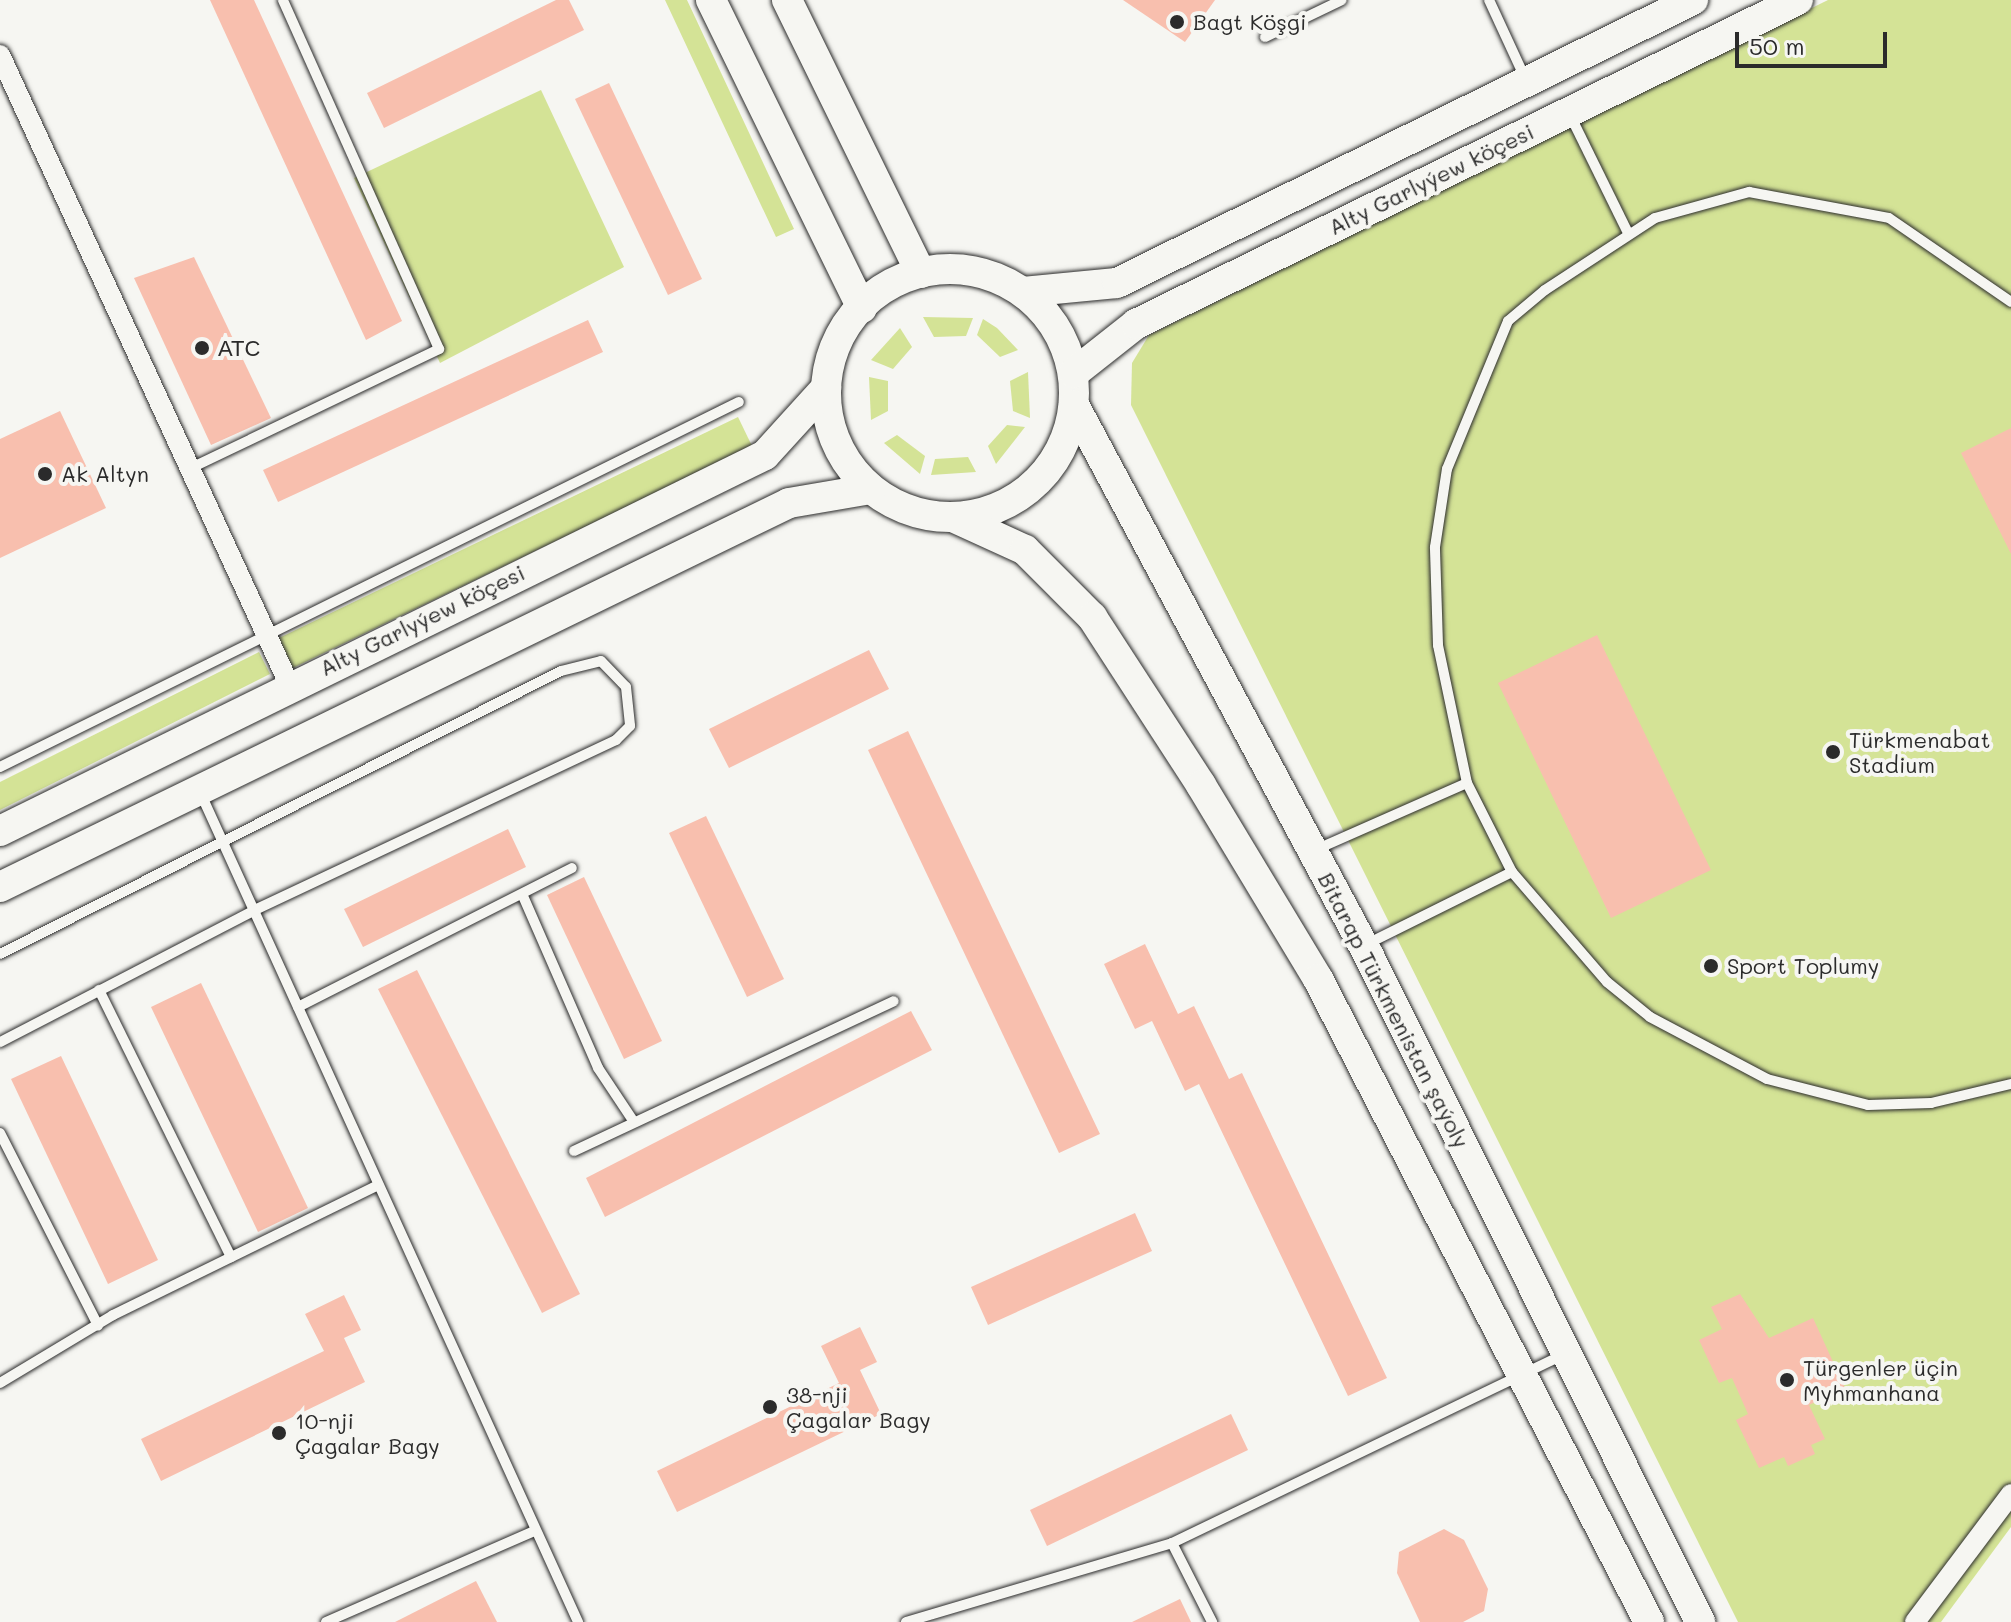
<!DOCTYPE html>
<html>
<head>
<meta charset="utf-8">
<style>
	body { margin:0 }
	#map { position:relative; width:2011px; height:1622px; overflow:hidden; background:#f6f6f2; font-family:Mali,sans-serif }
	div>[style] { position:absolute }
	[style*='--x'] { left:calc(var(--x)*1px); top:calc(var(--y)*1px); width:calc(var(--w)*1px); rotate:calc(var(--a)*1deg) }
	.green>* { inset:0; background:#d4e396 }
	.building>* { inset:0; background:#f8bfae }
	.roads { filter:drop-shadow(0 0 2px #2b2b2b) drop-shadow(0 0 2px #2b2b2b) }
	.lane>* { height:10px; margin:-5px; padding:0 5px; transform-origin:5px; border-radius:5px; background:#f6f6f2 }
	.street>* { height:20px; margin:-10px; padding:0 10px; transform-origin:10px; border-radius:10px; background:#f6f6f2 }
	.secondary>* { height:30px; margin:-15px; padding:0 15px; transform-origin:15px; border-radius:15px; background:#f6f6f2 }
	.secondary>.ring { margin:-15px; padding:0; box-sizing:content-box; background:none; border:30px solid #f6f6f2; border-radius:50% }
	.dots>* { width:22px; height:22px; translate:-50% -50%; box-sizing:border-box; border:4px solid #f6f6f2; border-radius:50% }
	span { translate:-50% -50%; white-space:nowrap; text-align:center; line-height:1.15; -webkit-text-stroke:8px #f6f6f2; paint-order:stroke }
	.poi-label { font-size:22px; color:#2b2b2b }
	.left { translate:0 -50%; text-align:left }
	.street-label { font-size:22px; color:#2b2b2b }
	.scale { position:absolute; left:1735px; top:32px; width:152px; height:36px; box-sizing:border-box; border:4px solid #2b2b2b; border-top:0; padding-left:10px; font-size:24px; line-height:28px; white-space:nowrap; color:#2b2b2b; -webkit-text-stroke:6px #f6f6f2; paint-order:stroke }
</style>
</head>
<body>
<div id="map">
	<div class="green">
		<i style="clip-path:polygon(665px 0,687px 0,794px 229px,776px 237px)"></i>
		<i style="clip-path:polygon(1828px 0,2011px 0,2011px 1527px,1941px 1622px,1738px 1622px,1131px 405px,1132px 363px,1149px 335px)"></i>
		<i style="clip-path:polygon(541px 90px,624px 267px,440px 363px,354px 178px)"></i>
		<i style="clip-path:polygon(923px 317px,973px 318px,966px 336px,934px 337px)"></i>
		<i style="clip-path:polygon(983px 319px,997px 328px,1018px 350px,1000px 357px,977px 335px)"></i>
		<i style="clip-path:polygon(900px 328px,912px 347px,893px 369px,871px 360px)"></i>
		<i style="clip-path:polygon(1028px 372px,1030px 418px,1013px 411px,1010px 381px)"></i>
		<i style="clip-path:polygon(869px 377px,888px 381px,888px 411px,871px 420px)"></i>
		<i style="clip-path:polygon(738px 417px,752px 446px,293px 668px,279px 638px)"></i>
		<i style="clip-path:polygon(1007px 425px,1025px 427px,996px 464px,988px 446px)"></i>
		<i style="clip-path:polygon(897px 435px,925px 456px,920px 474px,884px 443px)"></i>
		<i style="clip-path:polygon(968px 457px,976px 472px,931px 475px,935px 459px)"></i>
		<i style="clip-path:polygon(259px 652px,270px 674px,0 810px,0 782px)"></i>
	</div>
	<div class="building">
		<i style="clip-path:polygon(210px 0,254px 0,402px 321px,366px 340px)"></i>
		<i style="clip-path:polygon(556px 0,569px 0,584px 30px,384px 128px,367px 93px)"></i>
		<i style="clip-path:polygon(1123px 0,1215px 0,1185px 42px)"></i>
		<i style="clip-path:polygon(609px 83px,702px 279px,668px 295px,575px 99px)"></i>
		<i style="clip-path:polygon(194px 257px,271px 418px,211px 445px,134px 278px)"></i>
		<i style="clip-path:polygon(588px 320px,603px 352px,278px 502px,263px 470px)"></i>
		<i style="clip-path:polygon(60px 411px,106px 508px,0 558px,0 439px)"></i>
		<i style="clip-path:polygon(2011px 428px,2011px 554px,1961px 453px)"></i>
		<i style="clip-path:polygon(1597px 635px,1711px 870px,1611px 918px,1498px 683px)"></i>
		<i style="clip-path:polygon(869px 650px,889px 689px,729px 768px,709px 729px)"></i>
		<i style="clip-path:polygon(908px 731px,1100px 1134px,1059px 1153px,868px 750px)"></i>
		<i style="clip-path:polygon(706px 816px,784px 979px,747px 997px,669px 833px)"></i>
		<i style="clip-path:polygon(508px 829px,526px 867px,363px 947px,344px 909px)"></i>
		<i style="clip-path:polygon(584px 877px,662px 1041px,624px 1059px,547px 895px)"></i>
		<i style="clip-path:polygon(1145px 944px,1178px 1014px,1194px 1006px,1229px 1079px,1242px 1073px,1387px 1378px,1348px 1396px,1199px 1084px,1185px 1091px,1152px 1021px,1135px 1029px,1104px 964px)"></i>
		<i style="clip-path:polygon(417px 970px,580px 1294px,542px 1313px,378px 989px)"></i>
		<i style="clip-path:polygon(201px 983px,308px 1208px,258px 1232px,151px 1007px)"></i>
		<i style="clip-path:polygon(911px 1011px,932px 1050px,605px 1217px,586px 1178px)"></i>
		<i style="clip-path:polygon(61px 1056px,158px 1260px,108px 1284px,11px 1079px)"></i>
		<i style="clip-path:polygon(1135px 1213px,1152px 1251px,988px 1325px,971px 1287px)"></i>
		<i style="clip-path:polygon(1740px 1294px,1769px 1338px,1813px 1318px,1845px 1388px,1809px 1405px,1825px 1439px,1811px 1445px,1815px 1454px,1788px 1466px,1784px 1457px,1759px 1468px,1736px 1420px,1748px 1414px,1732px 1378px,1719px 1383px,1699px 1340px,1722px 1329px,1711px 1307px)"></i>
		<i style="clip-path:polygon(344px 1295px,361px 1330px,344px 1338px,365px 1382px,161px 1481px,141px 1439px,324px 1351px,305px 1314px)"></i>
		<i style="clip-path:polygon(860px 1327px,877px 1362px,860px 1370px,881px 1414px,677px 1512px,657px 1471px,839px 1383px,821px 1346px)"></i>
		<i style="clip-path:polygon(1231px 1414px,1248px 1450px,1047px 1546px,1030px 1510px)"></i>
		<i style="clip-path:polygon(1444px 1529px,1464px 1540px,1488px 1589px,1484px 1611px,1463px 1622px,1420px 1622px,1397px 1573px,1399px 1552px)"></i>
		<i style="clip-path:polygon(476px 1581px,497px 1622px,395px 1622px)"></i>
		<i style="clip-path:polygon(1180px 1599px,1191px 1622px,1132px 1622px)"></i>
	</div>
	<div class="roads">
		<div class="lane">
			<i style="--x:1489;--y:0;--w:86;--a:65.2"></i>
			<i style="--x:1265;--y:37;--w:85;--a:-25.7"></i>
			<i style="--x:1569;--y:113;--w:134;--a:63.8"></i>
			<i style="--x:193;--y:467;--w:273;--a:-25.6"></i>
			<i style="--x:439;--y:349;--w:382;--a:-114.1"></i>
			<i style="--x:0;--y:767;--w:824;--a:-26.29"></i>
			<i style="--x:1467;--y:783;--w:100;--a:63.2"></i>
			<i style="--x:200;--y:792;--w:912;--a:65.51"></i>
			<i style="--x:1315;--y:850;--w:166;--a:-23.8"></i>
			<i style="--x:1467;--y:783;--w:141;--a:-101.9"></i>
			<i style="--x:1438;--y:645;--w:98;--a:-91.8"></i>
			<i style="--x:1435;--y:547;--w:79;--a:-81.3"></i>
			<i style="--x:1447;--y:469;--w:160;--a:-67.6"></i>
			<i style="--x:1508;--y:321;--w:48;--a:-40"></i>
			<i style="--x:1545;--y:290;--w:131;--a:-33.2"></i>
			<i style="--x:1655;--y:218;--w:98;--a:-15.5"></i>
			<i style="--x:1749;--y:192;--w:142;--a:10.5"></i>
			<i style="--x:1889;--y:218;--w:148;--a:34.5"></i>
			<i style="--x:523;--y:896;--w:188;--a:66.4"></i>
			<i style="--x:598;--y:1068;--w:61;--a:56.3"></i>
			<i style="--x:1365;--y:945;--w:164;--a:-26.4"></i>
			<i style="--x:1512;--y:872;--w:145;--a:49.2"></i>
			<i style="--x:1607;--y:982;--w:55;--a:39.1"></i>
			<i style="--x:1650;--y:1017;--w:132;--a:27.9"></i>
			<i style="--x:1767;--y:1079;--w:104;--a:14.4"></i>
			<i style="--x:1868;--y:1105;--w:63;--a:-1.8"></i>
			<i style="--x:1931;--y:1103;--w:82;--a:-13.4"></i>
			<i style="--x:0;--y:954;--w:628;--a:-26.77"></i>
			<i style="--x:561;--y:671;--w:41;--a:-14"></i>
			<i style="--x:601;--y:661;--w:36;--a:46"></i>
			<i style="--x:626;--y:687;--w:39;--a:84"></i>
			<i style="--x:630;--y:726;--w:20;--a:135"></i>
			<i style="--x:616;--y:740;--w:399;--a:154.8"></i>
			<i style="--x:255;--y:910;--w:287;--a:152.6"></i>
			<i style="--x:99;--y:990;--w:298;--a:63.7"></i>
			<i style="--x:298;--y:1007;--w:307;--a:-26.9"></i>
			<i style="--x:0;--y:1133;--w:216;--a:63"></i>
			<i style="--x:574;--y:1151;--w:353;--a:-25.1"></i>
			<i style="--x:0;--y:1383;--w:132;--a:-31"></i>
			<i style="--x:113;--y:1315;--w:295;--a:-26.1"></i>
			<i style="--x:1172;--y:1543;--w:89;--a:63.1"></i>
			<i style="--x:326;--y:1622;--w:227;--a:-23.6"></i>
			<i style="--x:906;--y:1622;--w:277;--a:-16.5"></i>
			<i style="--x:1172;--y:1543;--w:436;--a:-25.7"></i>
		</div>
		<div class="street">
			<i style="--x:0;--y:55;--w:692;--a:65.32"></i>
			<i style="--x:1915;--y:1622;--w:160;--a:-53.1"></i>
		</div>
		<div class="secondary">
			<i style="--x:711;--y:0;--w:343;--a:63.9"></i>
			<i style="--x:787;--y:0;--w:304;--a:63.9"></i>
			<i class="ring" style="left:826px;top:269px;width:218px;height:218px"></i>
			<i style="--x:1023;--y:292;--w:94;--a:-5.5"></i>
			<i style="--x:1117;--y:283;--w:642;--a:-26.17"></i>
			<i style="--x:1074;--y:373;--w:79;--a:-38.3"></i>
			<i style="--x:1136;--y:324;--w:737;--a:-26.08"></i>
			<i style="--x:1074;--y:405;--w:625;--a:61.84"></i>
			<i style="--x:1369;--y:956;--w:744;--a:63.57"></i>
			<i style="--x:953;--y:517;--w:79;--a:24.6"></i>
			<i style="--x:1025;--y:550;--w:95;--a:45"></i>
			<i style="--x:1092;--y:617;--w:200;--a:57"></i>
			<i style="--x:1201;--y:785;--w:227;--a:58.9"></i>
			<i style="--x:1318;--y:979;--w:723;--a:62.76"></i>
			<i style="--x:0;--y:831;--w:852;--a:-26.17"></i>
			<i style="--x:765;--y:455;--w:91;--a:-47.7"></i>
			<i style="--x:0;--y:887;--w:877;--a:-25.95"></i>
			<i style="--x:789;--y:503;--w:83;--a:-9.7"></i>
		</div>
	</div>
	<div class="dots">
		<i style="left:1177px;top:22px;background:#2b2b2b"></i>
		<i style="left:202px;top:348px;background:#2b2b2b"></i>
		<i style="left:45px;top:474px;background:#2b2b2b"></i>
		<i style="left:1833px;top:752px;background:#2b2b2b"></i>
		<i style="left:1711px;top:966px;background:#2b2b2b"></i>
		<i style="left:1787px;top:1380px;background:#2b2b2b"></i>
		<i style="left:770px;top:1407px;background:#2b2b2b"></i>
		<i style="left:279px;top:1433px;background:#2b2b2b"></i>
	</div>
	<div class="poi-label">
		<span class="left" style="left:1193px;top:22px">Bagt Köşgi</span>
		<span class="left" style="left:218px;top:348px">АТС</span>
		<span class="left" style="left:61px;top:474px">Ak Altyn</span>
		<span class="left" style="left:1849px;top:752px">Türkmenabat<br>Stadium</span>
		<span class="left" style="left:1727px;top:966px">Sport Toplumy</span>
		<span class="left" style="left:1803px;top:1380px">Türgenler üçin<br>Myhmanhana</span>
		<span class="left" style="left:786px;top:1407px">38-nji<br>Çagalar Bagy</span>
		<span class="left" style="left:295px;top:1433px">10-nji<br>Çagalar Bagy</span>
	</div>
	<div class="street-label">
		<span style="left:1431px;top:179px;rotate:-26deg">Alty Garlyýew köçesi</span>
		<span style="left:422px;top:620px;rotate:-26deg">Alty Garlyýew köçesi</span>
		<span style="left:1394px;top:1010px;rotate:63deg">Bitarap Türkmenistan şaýoly</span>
	</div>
	<div class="scale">50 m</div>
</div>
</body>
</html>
